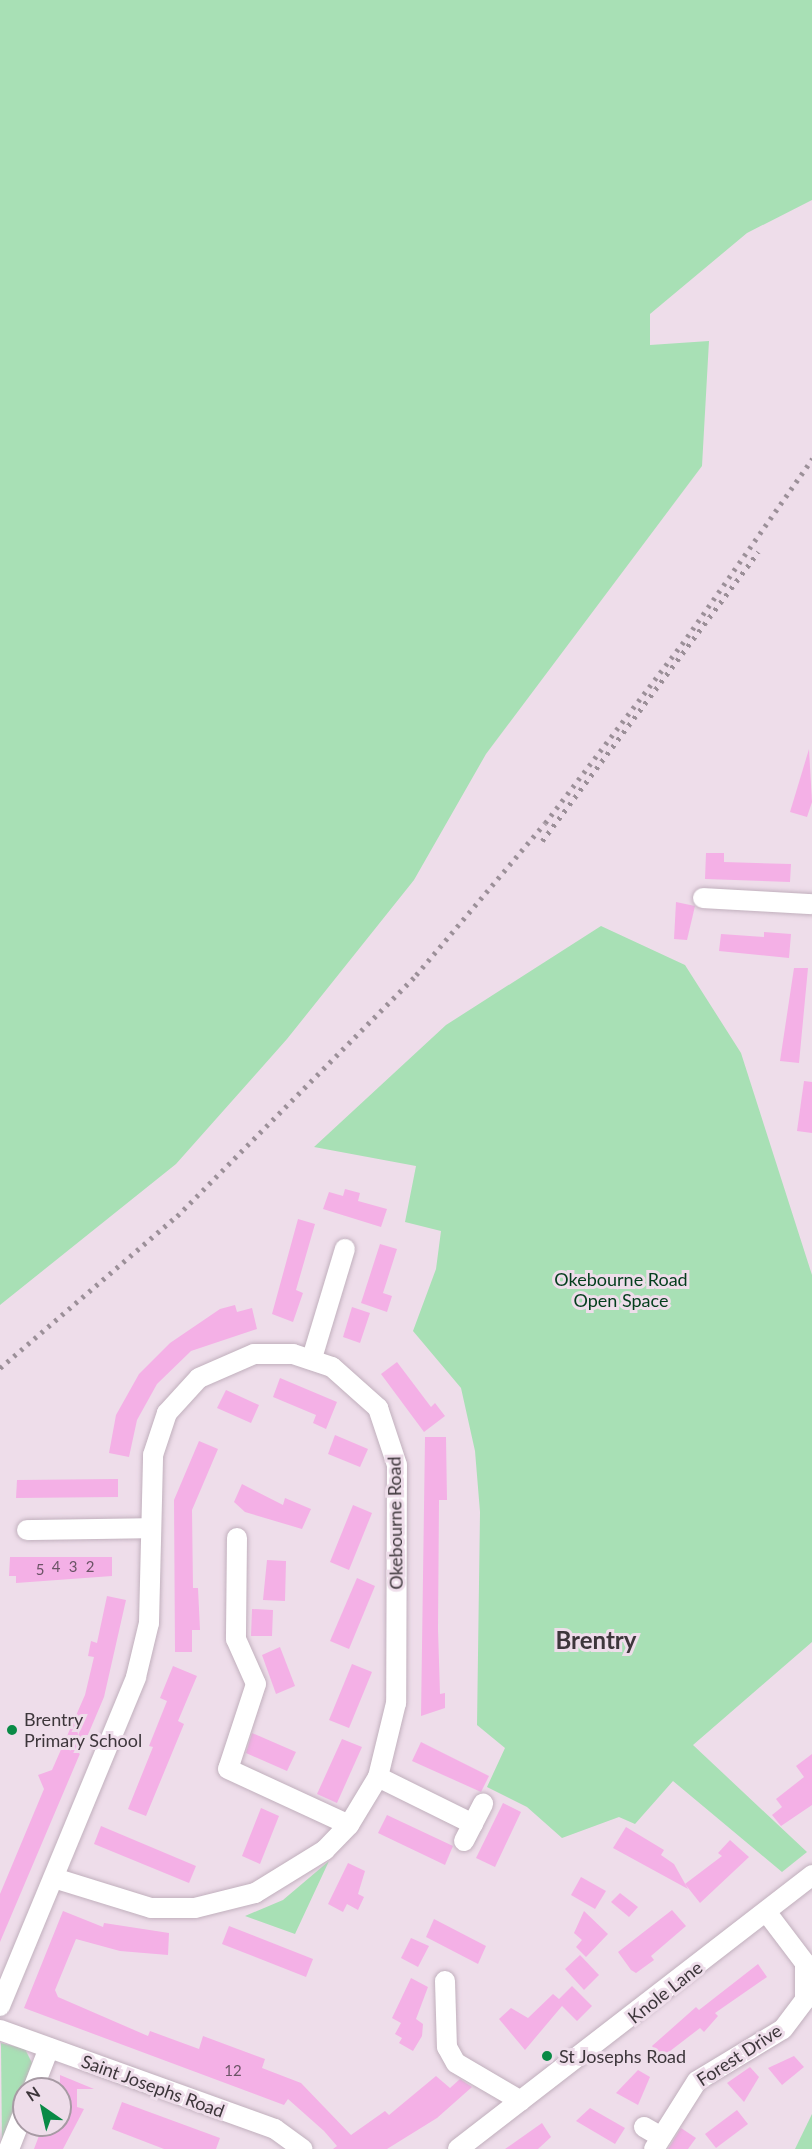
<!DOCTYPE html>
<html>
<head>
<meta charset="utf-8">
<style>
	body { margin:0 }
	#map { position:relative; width:812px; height:2149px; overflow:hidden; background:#eeddea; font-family:Lato,sans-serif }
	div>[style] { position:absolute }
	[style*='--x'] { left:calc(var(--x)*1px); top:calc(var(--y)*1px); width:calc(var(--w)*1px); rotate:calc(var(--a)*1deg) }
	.green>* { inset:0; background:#a8e0b5 }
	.building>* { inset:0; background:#f4b0e6 }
	.roads { filter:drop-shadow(0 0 2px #c1b0bd) drop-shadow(0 0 2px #c1b0bd) }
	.minor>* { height:20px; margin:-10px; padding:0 10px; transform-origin:10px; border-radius:10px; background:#fff }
	.rail>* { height:4.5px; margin-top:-2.25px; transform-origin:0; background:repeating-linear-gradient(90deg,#9b8f98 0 3px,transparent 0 9px) }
	.dots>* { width:16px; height:16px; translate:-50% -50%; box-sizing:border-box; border:3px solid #eeddea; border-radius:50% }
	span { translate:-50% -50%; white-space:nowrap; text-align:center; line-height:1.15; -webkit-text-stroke:6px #eeddea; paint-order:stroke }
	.number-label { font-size:15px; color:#6b5466 }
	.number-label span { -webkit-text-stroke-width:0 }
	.park-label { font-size:18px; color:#043e1d }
	.street-label { font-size:18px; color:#3d363b }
	.poi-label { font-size:18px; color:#3d363b }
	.left { translate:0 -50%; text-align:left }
	.district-label { font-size:24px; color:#3d363b; font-weight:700 }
	.north { position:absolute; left:12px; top:2077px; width:60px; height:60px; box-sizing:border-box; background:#eeddea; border:2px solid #a79aa4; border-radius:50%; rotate:326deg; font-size:16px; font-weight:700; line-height:24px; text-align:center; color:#3d363b }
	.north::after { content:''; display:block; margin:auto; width:21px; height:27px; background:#098a46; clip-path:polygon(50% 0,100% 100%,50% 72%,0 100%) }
</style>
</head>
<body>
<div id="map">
	<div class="green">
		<i style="clip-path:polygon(0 0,812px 0,812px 200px,747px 233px,650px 314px,650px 345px,709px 341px,702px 466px,486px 754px,414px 880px,287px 1039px,176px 1164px,0 1305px)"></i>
		<i style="clip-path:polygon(601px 926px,685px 965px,741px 1053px,812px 1275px,812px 1642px,693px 1745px,807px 1852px,782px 1872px,673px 1781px,635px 1824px,619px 1817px,562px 1838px,527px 1807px,487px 1787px,505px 1748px,477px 1725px,480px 1512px,475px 1451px,461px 1388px,413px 1331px,436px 1269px,441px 1231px,405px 1222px,416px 1166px,314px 1147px,446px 1025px)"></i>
		<i style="clip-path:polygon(329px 1861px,295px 1934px,245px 1916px,283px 1900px)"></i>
		<i style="clip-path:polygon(1px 2043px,25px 2049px,32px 2063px,2px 2144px)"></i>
		<i style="clip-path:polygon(812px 2114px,812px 2149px,795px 2149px)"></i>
	</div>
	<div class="building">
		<i style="clip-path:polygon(809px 749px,812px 802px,807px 817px,790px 812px)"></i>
		<i style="clip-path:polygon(706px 853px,724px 853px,724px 862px,791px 864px,790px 882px,705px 879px)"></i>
		<i style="clip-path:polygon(676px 902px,695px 906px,687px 940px,674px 939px)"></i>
		<i style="clip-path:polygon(764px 932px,791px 934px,789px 958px,719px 951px,721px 934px,764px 937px)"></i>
		<i style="clip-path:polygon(794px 968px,808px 968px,799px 1063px,780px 1061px)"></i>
		<i style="clip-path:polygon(804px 1081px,812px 1082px,812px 1133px,797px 1131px)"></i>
		<i style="clip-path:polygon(345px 1189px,360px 1193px,358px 1201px,387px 1209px,381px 1227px,323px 1209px,329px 1192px,343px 1196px)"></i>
		<i style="clip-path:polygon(298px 1219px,315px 1224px,296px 1290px,303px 1293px,293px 1322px,272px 1314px)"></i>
		<i style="clip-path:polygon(380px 1244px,397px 1249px,383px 1293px,392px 1296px,387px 1312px,361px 1303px)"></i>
		<i style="clip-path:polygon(235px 1305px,237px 1312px,252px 1308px,257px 1329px,191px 1351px,157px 1384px,137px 1420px,129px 1457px,109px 1453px,116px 1415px,139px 1374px,170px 1343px,220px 1309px)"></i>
		<i style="clip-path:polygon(352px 1307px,370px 1313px,360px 1343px,343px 1337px)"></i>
		<i style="clip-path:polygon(397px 1362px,431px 1407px,435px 1403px,445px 1416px,424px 1432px,381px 1374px)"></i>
		<i style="clip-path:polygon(280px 1378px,337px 1402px,326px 1429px,313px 1423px,316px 1415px,273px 1397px)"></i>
		<i style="clip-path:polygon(226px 1390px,259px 1405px,251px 1423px,217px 1408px)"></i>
		<i style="clip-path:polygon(335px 1435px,368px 1449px,360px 1467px,328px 1454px)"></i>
		<i style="clip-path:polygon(425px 1437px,446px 1437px,447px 1500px,439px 1500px,438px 1629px,440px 1694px,445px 1693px,445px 1708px,421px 1716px)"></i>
		<i style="clip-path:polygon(199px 1441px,218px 1449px,192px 1510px,193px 1588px,198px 1588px,200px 1630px,192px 1630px,192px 1652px,175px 1652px,174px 1500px)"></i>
		<i style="clip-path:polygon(118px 1479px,118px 1497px,16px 1498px,17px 1480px)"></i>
		<i style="clip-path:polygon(242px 1484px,283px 1505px,285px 1498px,311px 1509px,302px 1529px,245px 1512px,234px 1502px)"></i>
		<i style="clip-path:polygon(353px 1505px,372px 1513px,349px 1570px,330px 1562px)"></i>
		<i style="clip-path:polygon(10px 1557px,112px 1557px,112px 1576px,16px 1583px,16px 1576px,9px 1576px)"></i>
		<i style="clip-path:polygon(267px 1560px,286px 1561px,285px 1601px,263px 1600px)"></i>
		<i style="clip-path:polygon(357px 1578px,375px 1586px,349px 1649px,330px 1641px)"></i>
		<i style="clip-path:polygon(107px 1596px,126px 1600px,104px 1697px,0 1942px,0 1894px,44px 1789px,38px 1775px,52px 1770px,85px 1695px,94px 1657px,88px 1656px,91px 1641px,97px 1643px)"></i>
		<i style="clip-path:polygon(252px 1609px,273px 1610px,272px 1636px,251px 1636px)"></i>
		<i style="clip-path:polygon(280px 1647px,295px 1686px,276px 1694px,262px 1655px)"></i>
		<i style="clip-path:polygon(352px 1664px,372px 1672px,349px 1728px,329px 1720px)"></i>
		<i style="clip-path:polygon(173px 1666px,197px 1676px,178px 1721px,184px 1724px,146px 1816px,128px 1809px,153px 1747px,149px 1746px,167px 1701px,160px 1698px)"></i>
		<i style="clip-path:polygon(252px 1733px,296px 1752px,287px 1771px,246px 1753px)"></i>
		<i style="clip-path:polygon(342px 1739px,362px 1747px,337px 1803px,317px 1794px)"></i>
		<i style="clip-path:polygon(421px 1742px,489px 1776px,481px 1792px,412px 1761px)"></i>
		<i style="clip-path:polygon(812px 1754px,812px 1805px,781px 1826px,772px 1815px,782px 1807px,776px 1799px,804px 1777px,796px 1766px)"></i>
		<i style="clip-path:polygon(503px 1803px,521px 1812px,495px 1867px,476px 1858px)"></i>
		<i style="clip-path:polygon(261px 1808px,279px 1816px,260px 1864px,242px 1856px)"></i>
		<i style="clip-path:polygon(387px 1815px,453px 1846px,445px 1865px,378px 1833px)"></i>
		<i style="clip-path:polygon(101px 1826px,196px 1866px,189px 1883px,94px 1844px)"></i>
		<i style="clip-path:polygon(626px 1827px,664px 1850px,661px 1855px,674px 1864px,688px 1889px,613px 1848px)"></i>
		<i style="clip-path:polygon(730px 1840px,749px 1857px,700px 1903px,685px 1884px,722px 1856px,718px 1853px)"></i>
		<i style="clip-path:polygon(348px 1863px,365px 1871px,358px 1894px,364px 1897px,358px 1910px,347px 1904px,343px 1912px,328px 1904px)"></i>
		<i style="clip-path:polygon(581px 1877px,606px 1891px,595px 1909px,571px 1895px)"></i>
		<i style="clip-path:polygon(620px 1893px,638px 1907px,629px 1917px,611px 1902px)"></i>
		<i style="clip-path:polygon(672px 1910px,686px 1926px,651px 1956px,654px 1960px,636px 1973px,631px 1970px,618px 1952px)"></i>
		<i style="clip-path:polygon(63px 1911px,103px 1927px,104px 1923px,169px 1933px,168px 1955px,120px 1951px,76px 1939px,55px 1990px,58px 1997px,148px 2036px,150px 2031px,199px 2049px,203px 2036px,265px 2059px,262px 2068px,301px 2083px,351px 2135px,385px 2111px,389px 2115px,436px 2076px,450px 2088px,460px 2079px,472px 2087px,437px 2118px,387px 2149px,333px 2149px,337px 2146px,324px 2131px,288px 2099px,284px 2105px,24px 2008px)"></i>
		<i style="clip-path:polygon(584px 1911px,608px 1934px,586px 1957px,576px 1947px,582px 1940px,574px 1933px)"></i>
		<i style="clip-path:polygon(434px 1919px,486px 1946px,478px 1964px,426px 1937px)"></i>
		<i style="clip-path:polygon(229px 1926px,313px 1959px,306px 1977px,222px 1944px)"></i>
		<i style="clip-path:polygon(411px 1938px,429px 1946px,418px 1967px,401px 1958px)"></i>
		<i style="clip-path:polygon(580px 1955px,599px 1975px,584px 1990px,565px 1969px)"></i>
		<i style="clip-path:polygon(758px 1964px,767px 1977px,715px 2013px,718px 2016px,704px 2032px,700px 2028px,661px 2058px,652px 2046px,696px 2007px,699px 2010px)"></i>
		<i style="clip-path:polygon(411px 1978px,428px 1987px,416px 2019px,423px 2024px,422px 2036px,413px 2051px,399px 2043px,402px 2038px,395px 2034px,401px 2023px,392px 2018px)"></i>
		<i style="clip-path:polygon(572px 1986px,592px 2006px,577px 2021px,562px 2006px,525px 2050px,499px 2019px,511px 2008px,528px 2018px,553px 1994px,559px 1999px)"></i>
		<i style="clip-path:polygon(794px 2056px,804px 2067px,782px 2085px,768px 2068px)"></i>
		<i style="clip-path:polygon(750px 2067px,759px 2077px,744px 2102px,727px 2083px)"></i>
		<i style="clip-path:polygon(638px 2070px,650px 2077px,638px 2105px,616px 2093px)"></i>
		<i style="clip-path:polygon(60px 2075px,94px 2089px,77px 2089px,77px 2107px,84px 2109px,63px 2149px,34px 2149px,43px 2125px,60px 2130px)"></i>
		<i style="clip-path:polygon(122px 2102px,220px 2138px,216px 2149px,164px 2149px,112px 2129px)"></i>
		<i style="clip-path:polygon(590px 2108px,625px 2128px,615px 2144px,576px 2121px)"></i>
		<i style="clip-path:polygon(737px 2110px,748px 2124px,716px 2148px,705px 2134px)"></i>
		<i style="clip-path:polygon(542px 2123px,551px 2137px,538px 2149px,505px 2149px)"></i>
		<i style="clip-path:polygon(681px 2128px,696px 2138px,688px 2149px,668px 2149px)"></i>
	</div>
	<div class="roads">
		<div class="minor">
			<i style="--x:703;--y:898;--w:109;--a:3.2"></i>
			<i style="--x:312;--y:1358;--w:114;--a:-73.2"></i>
			<i style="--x:27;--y:1530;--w:124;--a:-0.9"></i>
			<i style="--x:237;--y:1538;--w:101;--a:90.6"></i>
			<i style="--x:236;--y:1639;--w:49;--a:66"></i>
			<i style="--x:256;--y:1684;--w:89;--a:108.2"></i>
			<i style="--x:228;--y:1769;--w:133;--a:24.8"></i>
			<i style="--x:378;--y:1777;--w:106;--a:26.3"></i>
			<i style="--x:464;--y:1841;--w:42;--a:-62.8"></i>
			<i style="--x:445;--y:1981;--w:66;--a:88.3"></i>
			<i style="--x:447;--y:2047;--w:18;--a:61"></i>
			<i style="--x:456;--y:2063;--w:75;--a:30.3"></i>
			<i style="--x:0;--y:2006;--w:356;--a:-67.5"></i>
			<i style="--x:136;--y:1677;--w:56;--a:-76.5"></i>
			<i style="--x:149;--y:1623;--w:168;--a:-88.6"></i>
			<i style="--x:153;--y:1455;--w:44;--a:-71.6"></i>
			<i style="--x:167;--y:1413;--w:47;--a:-47.6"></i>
			<i style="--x:199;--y:1378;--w:60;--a:-23.6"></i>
			<i style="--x:254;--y:1354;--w:39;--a:0"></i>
			<i style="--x:293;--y:1354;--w:41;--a:18.4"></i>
			<i style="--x:332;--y:1367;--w:62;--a:41.7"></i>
			<i style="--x:378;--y:1408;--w:60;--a:71.6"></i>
			<i style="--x:397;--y:1465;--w:238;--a:90.2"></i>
			<i style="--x:396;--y:1703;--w:76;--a:103.7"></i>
			<i style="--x:378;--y:1777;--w:56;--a:121.1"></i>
			<i style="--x:349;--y:1825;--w:35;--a:134"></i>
			<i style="--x:325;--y:1850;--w:82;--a:148.4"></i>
			<i style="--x:255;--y:1893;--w:62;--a:166"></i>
			<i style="--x:195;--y:1908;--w:44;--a:180"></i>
			<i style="--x:151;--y:1908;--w:102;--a:-162.8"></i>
			<i style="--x:0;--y:2030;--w:292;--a:19.8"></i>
			<i style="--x:275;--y:2129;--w:34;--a:36"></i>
			<i style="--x:33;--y:2089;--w:44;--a:-68.7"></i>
			<i style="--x:644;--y:2127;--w:20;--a:30"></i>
			<i style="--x:9;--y:2149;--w:41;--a:-68.5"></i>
			<i style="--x:458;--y:2149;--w:448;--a:-37.7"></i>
			<i style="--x:654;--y:2149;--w:80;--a:-57.7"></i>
			<i style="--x:697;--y:2081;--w:100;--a:-31.2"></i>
			<i style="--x:783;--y:2029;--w:36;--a:-53"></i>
			<i style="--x:805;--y:2000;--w:37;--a:-90"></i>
			<i style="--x:805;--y:1963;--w:63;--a:-127.2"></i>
		</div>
	</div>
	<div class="rail">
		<i style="--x:542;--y:841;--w:361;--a:-53.2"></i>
		<i style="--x:0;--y:1368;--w:233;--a:-40.7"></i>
		<i style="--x:177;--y:1216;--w:339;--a:-45.2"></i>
		<i style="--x:416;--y:975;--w:199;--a:-49.7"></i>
		<i style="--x:545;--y:823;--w:234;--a:-52.6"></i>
		<i style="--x:687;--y:637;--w:218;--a:-54.9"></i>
	</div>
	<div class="dots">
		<i style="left:12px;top:1730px;background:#098a46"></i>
		<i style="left:547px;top:2056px;background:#098a46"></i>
	</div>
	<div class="number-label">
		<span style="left:56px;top:1567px">4</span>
		<span style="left:73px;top:1567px">3</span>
		<span style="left:90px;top:1567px">2</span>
		<span style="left:40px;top:1570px">5</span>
		<span style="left:233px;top:2071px">12</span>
	</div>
	<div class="park-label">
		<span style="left:621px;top:1290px">Okebourne Road<br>Open Space</span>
	</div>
	<div class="street-label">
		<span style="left:395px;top:1523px;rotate:-91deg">Okebourne Road</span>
		<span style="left:665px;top:1992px;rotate:-38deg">Knole Lane</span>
		<span style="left:739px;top:2055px;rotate:-33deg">Forest Drive</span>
		<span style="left:153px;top:2086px;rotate:20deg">Saint Josephs Road</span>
	</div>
	<div class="poi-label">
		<span class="left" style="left:24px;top:1730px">Brentry<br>Primary School</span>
		<span class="left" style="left:559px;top:2056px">St Josephs Road</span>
	</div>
	<div class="district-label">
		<span style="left:596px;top:1640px">Brentry</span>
	</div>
	<div class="north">N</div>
</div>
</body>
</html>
